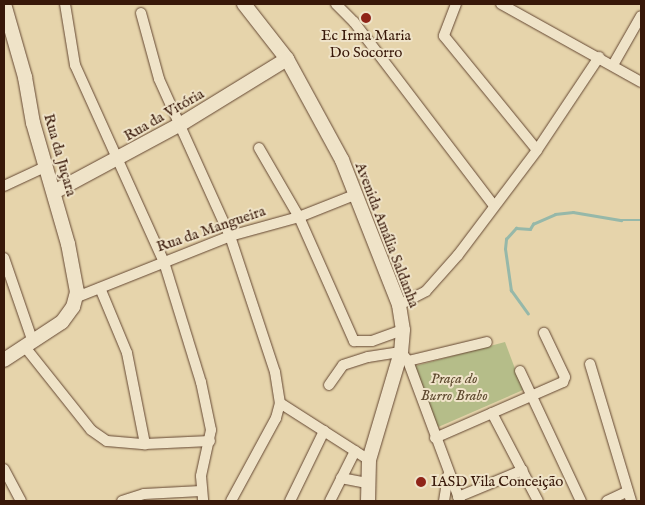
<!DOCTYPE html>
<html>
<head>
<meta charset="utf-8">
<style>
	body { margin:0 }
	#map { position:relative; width:645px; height:505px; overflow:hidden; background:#e6d4ab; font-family:"IM FELL English",serif }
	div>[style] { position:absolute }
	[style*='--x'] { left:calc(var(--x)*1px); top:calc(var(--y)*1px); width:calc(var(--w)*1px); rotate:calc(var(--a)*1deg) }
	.green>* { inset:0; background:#b5bd89 }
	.stream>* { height:2.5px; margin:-1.25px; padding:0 1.25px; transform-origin:1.25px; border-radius:1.25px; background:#96b8a9 }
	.roads { filter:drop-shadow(0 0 1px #644732) drop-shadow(0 0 1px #644732) }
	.street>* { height:10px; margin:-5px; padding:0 5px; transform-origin:5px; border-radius:5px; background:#efe3c8 }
	.secondary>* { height:14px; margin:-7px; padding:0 7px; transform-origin:7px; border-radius:7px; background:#efe3c8 }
	.dots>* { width:14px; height:14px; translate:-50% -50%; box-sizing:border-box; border:2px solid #efe3c8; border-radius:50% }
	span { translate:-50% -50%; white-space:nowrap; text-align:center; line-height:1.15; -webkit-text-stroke:4px #efe3c8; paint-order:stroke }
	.poi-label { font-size:15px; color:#381809 }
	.left { translate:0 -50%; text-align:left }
	.street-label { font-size:15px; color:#381809 }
	.park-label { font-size:15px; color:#5e4a2f; font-style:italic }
	.frame { position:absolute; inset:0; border:5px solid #381809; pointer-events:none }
</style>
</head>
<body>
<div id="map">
	<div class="green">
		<i style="clip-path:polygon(505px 342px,523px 390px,436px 428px,415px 366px)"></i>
	</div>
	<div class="stream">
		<i style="--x:528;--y:314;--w:29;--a:-126"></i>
		<i style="--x:511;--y:291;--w:42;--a:-98.1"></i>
		<i style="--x:505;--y:249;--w:10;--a:-84"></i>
		<i style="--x:506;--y:239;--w:15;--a:-48"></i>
		<i style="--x:516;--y:228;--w:14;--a:4"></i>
		<i style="--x:530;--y:229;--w:6;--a:-59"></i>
		<i style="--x:533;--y:224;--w:24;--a:-24"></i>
		<i style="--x:555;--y:214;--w:18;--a:-6"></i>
		<i style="--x:573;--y:212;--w:49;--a:9.5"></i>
		<i style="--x:621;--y:220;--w:20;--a:0"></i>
	</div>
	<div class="roads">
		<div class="street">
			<i style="--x:65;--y:4;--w:62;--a:80.7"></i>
			<i style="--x:75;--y:65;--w:216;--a:65.7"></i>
			<i style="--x:164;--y:262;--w:126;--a:72.9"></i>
			<i style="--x:201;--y:382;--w:49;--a:78.2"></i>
			<i style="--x:211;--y:430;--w:47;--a:102.3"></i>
			<i style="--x:201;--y:476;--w:25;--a:85"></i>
			<i style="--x:336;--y:4;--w:25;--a:45"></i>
			<i style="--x:354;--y:22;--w:231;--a:52.7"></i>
			<i style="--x:456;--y:4;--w:34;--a:111"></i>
			<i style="--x:444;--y:36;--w:147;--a:50.8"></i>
			<i style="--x:501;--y:4;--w:160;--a:29.1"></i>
			<i style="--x:141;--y:13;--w:68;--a:74.7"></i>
			<i style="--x:159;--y:79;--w:172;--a:65.7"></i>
			<i style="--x:230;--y:236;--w:143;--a:71.7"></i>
			<i style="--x:275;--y:372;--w:31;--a:81"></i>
			<i style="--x:280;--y:403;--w:16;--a:105"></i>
			<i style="--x:276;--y:418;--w:94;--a:118.5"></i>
			<i style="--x:613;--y:65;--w:56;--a:-60.3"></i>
			<i style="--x:259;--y:148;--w:80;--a:59.9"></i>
			<i style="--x:299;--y:217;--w:136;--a:66.1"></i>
			<i style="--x:354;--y:341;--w:18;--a:0"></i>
			<i style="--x:372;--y:341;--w:33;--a:-20"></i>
			<i style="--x:4;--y:186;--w:45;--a:-24.9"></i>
			<i style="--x:4;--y:258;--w:89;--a:71"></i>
			<i style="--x:100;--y:288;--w:70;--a:67.4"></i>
			<i style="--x:127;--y:353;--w:93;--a:78.8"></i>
			<i style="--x:77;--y:297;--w:165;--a:-21.7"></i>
			<i style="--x:230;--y:236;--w:72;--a:-15.4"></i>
			<i style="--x:299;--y:217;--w:62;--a:-21.6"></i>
			<i style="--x:399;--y:305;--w:30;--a:-27"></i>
			<i style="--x:426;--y:291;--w:48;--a:-48.4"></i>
			<i style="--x:458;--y:255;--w:131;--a:-53"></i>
			<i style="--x:537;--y:150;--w:112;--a:-56.3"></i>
			<i style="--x:25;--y:347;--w:106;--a:51.5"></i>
			<i style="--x:91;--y:430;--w:19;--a:35"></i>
			<i style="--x:107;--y:441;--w:38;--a:5"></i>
			<i style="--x:145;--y:444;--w:65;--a:-2.6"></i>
			<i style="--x:408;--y:361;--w:81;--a:-13.5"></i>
			<i style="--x:590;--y:364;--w:143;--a:73.3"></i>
			<i style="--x:520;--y:371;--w:144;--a:64.9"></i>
			<i style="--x:329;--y:385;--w:24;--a:-55"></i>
			<i style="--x:343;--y:365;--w:26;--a:-18"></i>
			<i style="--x:368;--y:357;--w:33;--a:-9"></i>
			<i style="--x:401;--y:352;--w:11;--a:52"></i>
			<i style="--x:408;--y:361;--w:149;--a:69.6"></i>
			<i style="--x:280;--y:403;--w:106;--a:32.6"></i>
			<i style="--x:492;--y:413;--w:99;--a:62.4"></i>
			<i style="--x:435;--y:438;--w:140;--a:-23.6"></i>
			<i style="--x:563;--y:382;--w:5;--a:-68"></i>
			<i style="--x:565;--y:377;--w:49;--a:-115.5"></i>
			<i style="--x:4;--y:469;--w:36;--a:62"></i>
			<i style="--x:341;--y:478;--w:25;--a:11"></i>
			<i style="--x:458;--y:497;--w:70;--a:-22.6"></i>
			<i style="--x:122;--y:501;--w:23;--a:-18"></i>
			<i style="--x:144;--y:494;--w:57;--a:-3"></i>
			<i style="--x:290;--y:501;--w:78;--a:-64.1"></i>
			<i style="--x:330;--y:501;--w:56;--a:-63.4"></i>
			<i style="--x:444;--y:501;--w:26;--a:-81"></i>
			<i style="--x:607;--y:501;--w:23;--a:-25"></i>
		</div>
		<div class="secondary">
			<i style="--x:244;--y:4;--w:70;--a:52"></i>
			<i style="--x:287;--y:59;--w:115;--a:61.4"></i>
			<i style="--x:342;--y:160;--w:156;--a:68.5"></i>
			<i style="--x:399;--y:305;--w:25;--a:81"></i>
			<i style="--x:403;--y:330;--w:22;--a:95"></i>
			<i style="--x:401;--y:352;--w:113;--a:106.5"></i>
			<i style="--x:369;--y:460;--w:41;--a:91.4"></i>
			<i style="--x:54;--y:192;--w:144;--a:-28.2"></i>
			<i style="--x:181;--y:124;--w:124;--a:-31.5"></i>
			<i style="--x:4;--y:360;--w:69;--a:-33.2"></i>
			<i style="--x:62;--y:322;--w:19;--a:-54"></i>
			<i style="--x:73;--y:307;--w:16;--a:-75"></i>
			<i style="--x:77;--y:292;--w:49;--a:-100.6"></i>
			<i style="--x:68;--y:244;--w:126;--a:-106.1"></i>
			<i style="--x:33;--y:123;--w:47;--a:-99.9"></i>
			<i style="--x:25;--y:77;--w:76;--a:-106"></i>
		</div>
	</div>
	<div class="dots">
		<i style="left:366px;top:18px;background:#8f2418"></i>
		<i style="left:421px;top:482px;background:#8f2418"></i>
	</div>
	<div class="poi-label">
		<span style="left:366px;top:44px">Ec Irma Maria<br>Do Socorro</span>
		<span class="left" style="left:431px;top:482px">IASD Vila Conceição</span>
	</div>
	<div class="street-label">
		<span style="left:164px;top:115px;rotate:-30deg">Rua da Vitória</span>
		<span style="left:60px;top:155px;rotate:74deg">Rua da Juçara</span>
		<span style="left:211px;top:229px;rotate:-19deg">Rua da Mangueira</span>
		<span style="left:387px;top:235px;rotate:69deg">Avenida Amália Saldanha</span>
	</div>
	<div class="park-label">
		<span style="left:454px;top:387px">Praça do<br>Burro Brabo</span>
	</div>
	<div class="frame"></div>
</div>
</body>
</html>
